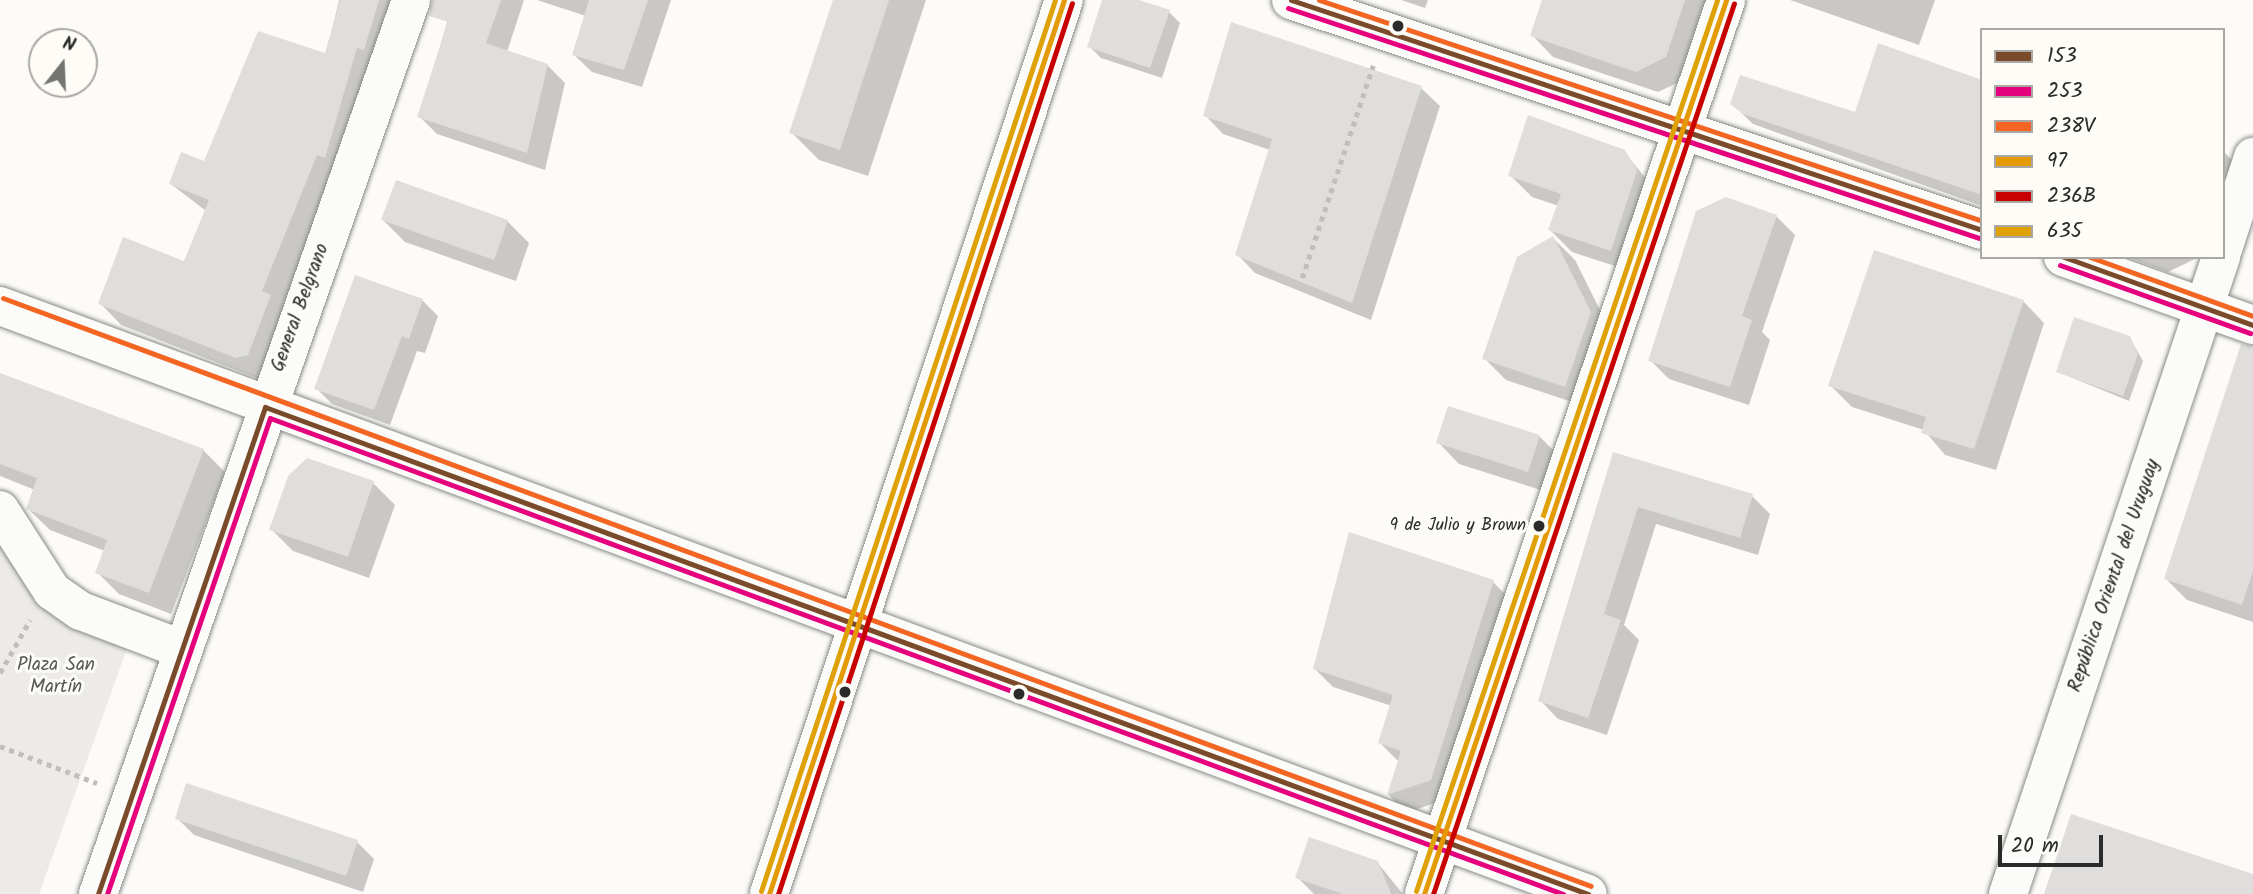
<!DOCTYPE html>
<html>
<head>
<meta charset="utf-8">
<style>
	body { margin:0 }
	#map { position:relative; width:2253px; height:894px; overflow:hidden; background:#fcfbf8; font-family:Kalam,sans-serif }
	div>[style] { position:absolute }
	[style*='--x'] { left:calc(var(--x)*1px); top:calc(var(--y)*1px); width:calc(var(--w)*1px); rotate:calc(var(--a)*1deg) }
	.green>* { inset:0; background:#ecebe8 }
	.shadow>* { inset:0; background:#0003 }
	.building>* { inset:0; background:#dfdedc }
	.path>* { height:4.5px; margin-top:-2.25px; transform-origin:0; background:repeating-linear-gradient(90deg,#c0bfbc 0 5px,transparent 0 10px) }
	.roads { filter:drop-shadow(0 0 2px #898987) drop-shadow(0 0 2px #898987) }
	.minor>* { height:38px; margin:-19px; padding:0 19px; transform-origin:19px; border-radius:19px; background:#fbfbf9 }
	.major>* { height:38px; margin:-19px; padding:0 19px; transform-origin:19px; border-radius:19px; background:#fbfbf9 }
	.bus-1>* { height:5px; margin:-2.5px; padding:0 2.5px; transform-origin:2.5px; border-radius:2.5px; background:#7a4b2a }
	.bus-2>* { height:5px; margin:-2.5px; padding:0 2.5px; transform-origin:2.5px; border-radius:2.5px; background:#e5007d }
	.bus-3>* { height:5px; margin:-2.5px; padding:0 2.5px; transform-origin:2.5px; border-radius:2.5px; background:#f26522 }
	.bus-4>* { height:5px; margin:-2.5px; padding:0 2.5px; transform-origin:2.5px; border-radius:2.5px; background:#e39a04 }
	.bus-5>* { height:5px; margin:-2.5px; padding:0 2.5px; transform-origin:2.5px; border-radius:2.5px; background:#c70201 }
	.bus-6>* { height:5px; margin:-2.5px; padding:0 2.5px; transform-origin:2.5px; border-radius:2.5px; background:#dea106 }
	.dots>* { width:19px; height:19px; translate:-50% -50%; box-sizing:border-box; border:4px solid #fdfcf7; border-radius:50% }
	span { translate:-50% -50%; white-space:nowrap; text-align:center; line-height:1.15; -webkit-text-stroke:6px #fdfcf7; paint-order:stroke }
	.bus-label { font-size:17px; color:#2b2b2b }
	.right { translate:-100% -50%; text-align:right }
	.street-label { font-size:19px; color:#2b2b2b }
	.park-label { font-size:19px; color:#585857 }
	.legend { position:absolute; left:1980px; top:28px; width:245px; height:231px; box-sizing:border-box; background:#fdfcf7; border:2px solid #a9a8a5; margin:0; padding:9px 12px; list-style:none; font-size:21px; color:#2b2b2b }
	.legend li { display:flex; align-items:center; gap:14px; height:35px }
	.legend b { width:35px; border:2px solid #a9a8a5 }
	.north { position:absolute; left:28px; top:28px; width:70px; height:70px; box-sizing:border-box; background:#fdfcf7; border:2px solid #a9a8a5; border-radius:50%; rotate:18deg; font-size:19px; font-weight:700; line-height:28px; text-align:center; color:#2b2b2b }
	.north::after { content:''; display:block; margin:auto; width:24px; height:32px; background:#747473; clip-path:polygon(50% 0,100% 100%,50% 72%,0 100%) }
	.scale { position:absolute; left:1998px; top:835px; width:105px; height:32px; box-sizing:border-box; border:4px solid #2b2b2b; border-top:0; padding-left:9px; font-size:21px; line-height:24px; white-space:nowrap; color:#2b2b2b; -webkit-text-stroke:5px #fdfcf7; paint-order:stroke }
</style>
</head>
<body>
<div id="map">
	<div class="green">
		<i style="clip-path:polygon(0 510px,128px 646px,39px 894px,0 894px)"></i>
	</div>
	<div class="shadow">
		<i style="clip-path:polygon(339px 0,404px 0,259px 379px,121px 325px,100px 303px,185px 263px,206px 211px,171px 184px,205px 163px,326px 56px)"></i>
		<i style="clip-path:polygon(454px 0,524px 0,507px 52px,547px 65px,565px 83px,545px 170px,437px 134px,419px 116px)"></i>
		<i style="clip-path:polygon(537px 0,671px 0,642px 87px,592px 72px,574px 55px,586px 16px)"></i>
		<i style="clip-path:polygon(835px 0,926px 0,868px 176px,819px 160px,791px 132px)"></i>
		<i style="clip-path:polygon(1104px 0,1133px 0,1169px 12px,1180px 23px,1162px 78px,1101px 58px,1089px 46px)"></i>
		<i style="clip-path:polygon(1401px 0,1428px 0,1425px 8px)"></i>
		<i style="clip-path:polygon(1544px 0,1714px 0,1688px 78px,1658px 92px,1553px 57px,1532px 35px)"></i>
		<i style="clip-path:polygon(1790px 0,1935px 0,1919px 45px)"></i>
		<i style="clip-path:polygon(1982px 82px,1982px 206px,1753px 124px,1732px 104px,1856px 115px)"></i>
		<i style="clip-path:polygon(1421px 88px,1440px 106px,1371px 320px,1255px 273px,1237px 254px,1270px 150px,1223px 134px,1205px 115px)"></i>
		<i style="clip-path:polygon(2223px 151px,2232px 160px,2223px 186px)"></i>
		<i style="clip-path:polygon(1624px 152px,1658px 193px,1633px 272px,1572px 252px,1550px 230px,1559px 206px,1532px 197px,1510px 175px)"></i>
		<i style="clip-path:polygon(1776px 216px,1795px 235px,1762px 332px,1770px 340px,1749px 405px,1669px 379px,1650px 360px)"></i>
		<i style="clip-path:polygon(383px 220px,507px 221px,529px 243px,516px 281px,405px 242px)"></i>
		<i style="clip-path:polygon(1553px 238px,1575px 260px,1612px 334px,1587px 407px,1506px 380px,1484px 358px)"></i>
		<i style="clip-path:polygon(2127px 257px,2199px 257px,2168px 272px)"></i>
		<i style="clip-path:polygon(356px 277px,423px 301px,438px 316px,425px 353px,417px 351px,390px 425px,332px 404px,316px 388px)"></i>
		<i style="clip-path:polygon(2023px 301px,2044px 323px,1996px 470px,1945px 455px,1924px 430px,1852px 407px,1830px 385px)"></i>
		<i style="clip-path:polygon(2129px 337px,2143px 361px,2129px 401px,2058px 372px)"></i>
		<i style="clip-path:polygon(0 375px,203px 450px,225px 472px,171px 614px,119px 594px,97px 572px,105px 551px,50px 530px,28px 509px,35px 490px,0 476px)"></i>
		<i style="clip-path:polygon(2253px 380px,2253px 622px,2187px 600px,2166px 579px)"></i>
		<i style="clip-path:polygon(1539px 436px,1561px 458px,1550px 493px,1459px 464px,1438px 442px)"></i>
		<i style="clip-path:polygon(1614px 454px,1752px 496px,1770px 514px,1758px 555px,1656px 524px,1624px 625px,1639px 640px,1607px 735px,1558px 719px,1540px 700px)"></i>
		<i style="clip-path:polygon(373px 483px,395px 505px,369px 578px,293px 551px,271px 529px)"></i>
		<i style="clip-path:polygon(1493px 582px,1511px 600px,1449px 798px,1406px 813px,1389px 795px,1399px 762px,1380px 743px,1392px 706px,1333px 687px,1315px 669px)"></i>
		<i style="clip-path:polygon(177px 818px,357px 842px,374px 859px,363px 892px,194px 835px)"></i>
		<i style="clip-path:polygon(1377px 862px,1403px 894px,1314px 894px,1297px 877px)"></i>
	</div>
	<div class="building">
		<i style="clip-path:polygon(340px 0,379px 0,364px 50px,357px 48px,325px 158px,317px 155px,262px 291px,271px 295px,248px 355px,236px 358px,98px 304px,123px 237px,184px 261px,209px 200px,169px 184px,181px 152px,204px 161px,258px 31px,325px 53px)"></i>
		<i style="clip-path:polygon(432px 0,501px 0,486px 43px,548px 64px,527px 153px,417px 117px,448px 22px,429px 16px)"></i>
		<i style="clip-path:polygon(589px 0,648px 0,624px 70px,572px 55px)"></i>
		<i style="clip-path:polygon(833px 0,889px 0,840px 150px,789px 133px)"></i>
		<i style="clip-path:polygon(1102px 0,1139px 0,1170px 10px,1150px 68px,1087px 47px)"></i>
		<i style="clip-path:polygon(1542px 0,1685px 0,1666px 57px,1636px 72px,1530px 36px)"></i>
		<i style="clip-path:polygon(1231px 22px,1422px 86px,1352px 303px,1235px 255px,1272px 139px,1203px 116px)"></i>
		<i style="clip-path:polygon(1878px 43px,1982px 80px,1982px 195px,1743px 114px,1730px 104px,1740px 75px,1855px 112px)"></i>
		<i style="clip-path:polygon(1528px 115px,1625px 150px,1637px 170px,1611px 251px,1548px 230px,1561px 194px,1508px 176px)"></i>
		<i style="clip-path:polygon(396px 180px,508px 220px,494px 260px,381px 220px)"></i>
		<i style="clip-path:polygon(1726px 197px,1777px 215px,1742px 316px,1752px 320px,1730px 387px,1648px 361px,1696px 211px)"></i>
		<i style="clip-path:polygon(1553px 236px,1591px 312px,1565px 387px,1482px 359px,1517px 257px)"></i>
		<i style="clip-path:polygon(1874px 250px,2024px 300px,1974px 449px,1921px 433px,1926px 417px,1828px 386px)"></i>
		<i style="clip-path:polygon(355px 275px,423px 299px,409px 339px,402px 336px,374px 410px,314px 389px)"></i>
		<i style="clip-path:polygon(2074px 317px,2130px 336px,2138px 354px,2123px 396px,2056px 372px)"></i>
		<i style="clip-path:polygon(2241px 344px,2253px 346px,2253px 571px,2242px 605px,2164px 579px)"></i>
		<i style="clip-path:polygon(0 373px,204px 449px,149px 593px,95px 573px,107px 540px,26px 509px,37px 478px,0 464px)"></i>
		<i style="clip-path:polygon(1448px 406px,1540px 435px,1528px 472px,1436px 443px)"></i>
		<i style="clip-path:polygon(1613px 452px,1753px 494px,1740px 538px,1638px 507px,1604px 614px,1621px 620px,1588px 718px,1538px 701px)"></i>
		<i style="clip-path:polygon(307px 458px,374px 481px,348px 557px,269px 530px,288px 476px)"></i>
		<i style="clip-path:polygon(1349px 532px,1494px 580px,1431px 780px,1387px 795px,1401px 751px,1378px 743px,1393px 695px,1313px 669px)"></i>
		<i style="clip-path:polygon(186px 783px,358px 840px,346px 876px,175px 819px)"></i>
		<i style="clip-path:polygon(2071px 814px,2253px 874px,2253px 894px,2044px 894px)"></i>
		<i style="clip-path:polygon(1309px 837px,1378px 861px,1391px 894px,1343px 894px,1295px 878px)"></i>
	</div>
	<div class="path">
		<i style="--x:1302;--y:278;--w:224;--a:-71.5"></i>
		<i style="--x:0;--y:673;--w:61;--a:-60.5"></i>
		<i style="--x:0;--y:746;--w:104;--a:20.9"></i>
	</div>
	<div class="roads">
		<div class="minor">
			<i style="--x:2223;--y:249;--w:97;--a:-71.9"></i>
			<i style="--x:0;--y:306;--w:1693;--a:20.32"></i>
			<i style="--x:0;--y:510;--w:96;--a:57.3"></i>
			<i style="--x:52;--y:591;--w:35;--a:35"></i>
			<i style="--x:81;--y:611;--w:105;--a:20.7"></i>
			<i style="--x:98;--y:894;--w:947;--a:-70.7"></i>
			<i style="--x:769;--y:894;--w:941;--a:-71.74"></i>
			<i style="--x:1424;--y:894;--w:944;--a:-71.33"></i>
			<i style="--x:2008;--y:894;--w:672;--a:-71.51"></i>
		</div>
		<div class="major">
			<i style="--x:1291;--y:0;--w:728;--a:18.41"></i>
			<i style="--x:2063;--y:257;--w:202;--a:19.7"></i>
		</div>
	</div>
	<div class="bus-1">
		<i style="--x:1291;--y:0;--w:728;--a:18.41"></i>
		<i style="--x:2064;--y:257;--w:201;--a:19.8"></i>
		<i style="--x:98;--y:894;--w:515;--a:-71.07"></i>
		<i style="--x:265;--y:407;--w:1410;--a:20.21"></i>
	</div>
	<div class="bus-2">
		<i style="--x:1288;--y:8;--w:728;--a:18.41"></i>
		<i style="--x:2060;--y:265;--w:202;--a:19.7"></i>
		<i style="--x:107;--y:894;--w:503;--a:-71.1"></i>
		<i style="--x:270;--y:418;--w:1378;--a:20.21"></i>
	</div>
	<div class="bus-3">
		<i style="--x:1319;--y:0;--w:699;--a:18.43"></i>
		<i style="--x:2090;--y:257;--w:173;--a:19.9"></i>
		<i style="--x:3;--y:298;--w:1693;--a:20.32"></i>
	</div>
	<div class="bus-4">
		<i style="--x:769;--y:894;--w:941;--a:-71.74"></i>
		<i style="--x:1424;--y:894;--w:944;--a:-71.33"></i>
	</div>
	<div class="bus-5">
		<i style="--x:778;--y:894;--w:938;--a:-71.74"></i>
		<i style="--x:1433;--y:894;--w:940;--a:-71.33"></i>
	</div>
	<div class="bus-6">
		<i style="--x:761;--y:891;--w:938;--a:-71.74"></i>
		<i style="--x:1416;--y:891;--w:940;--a:-71.33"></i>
	</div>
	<div class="dots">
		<i style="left:1398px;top:26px;background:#2b2b2b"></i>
		<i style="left:1539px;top:526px;background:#2b2b2b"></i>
		<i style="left:845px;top:692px;background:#2b2b2b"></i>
		<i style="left:1019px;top:694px;background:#2b2b2b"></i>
	</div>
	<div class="bus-label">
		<span class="right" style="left:1526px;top:526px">9 de Julio y Brown</span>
	</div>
	<div class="street-label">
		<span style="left:301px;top:308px;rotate:-70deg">General Belgrano</span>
		<span style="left:2115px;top:576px;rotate:-71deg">República Oriental del Uruguay</span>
	</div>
	<div class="park-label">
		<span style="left:56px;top:677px">Plaza San<br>Martín</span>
	</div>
	<ul class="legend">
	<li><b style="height:9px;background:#7a4b2a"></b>153</li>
	<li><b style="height:9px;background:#e5007d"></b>253</li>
	<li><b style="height:9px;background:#f26522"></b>238V</li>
	<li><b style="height:9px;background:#e39a04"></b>97</li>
	<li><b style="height:9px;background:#c70201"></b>236B</li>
	<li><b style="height:9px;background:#dea106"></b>635</li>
	</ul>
	<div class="north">N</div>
	<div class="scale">20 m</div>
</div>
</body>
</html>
